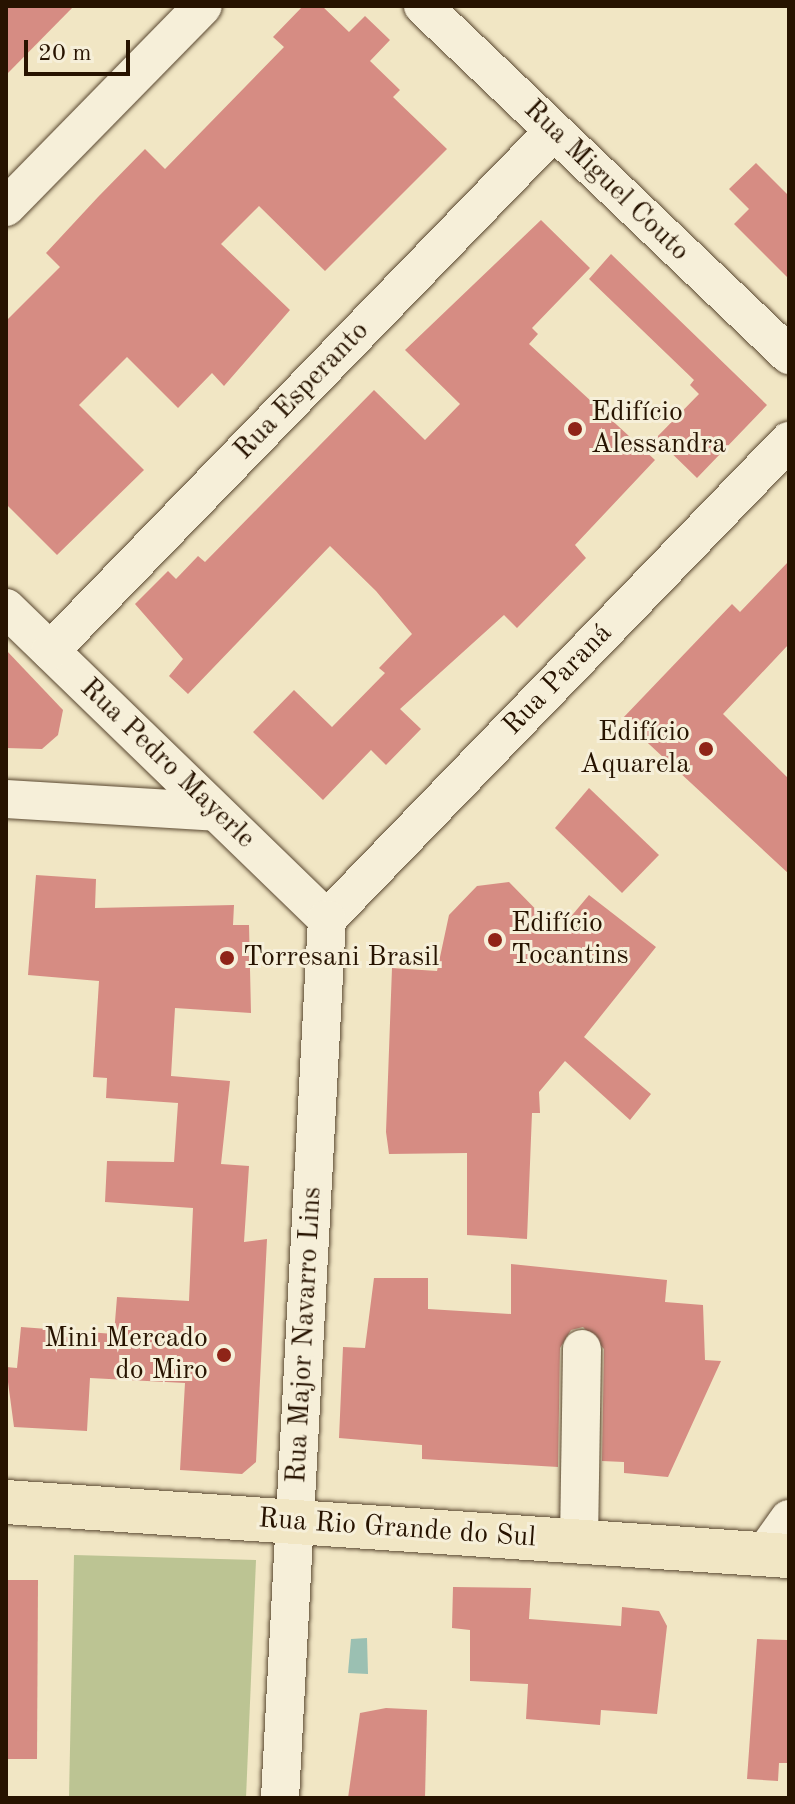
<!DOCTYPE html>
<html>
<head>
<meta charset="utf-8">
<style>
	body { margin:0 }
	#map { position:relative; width:795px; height:1804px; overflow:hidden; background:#f1e6c4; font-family:"Old Standard TT",serif }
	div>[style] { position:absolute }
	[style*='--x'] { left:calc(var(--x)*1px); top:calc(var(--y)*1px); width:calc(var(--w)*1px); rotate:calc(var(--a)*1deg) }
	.green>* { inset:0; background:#bcc493 }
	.water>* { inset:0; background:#9bc0b2 }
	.building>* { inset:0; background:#d68c83 }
	.roads { filter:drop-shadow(0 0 2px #5a4831) drop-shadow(0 0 2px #5a4831) }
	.minor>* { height:38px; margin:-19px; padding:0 19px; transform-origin:19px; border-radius:19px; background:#f6efd9 }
	.major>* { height:44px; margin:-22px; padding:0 22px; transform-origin:22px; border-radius:22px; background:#f1e6c4 }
	.dots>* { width:22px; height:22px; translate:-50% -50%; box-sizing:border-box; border:4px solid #f6efd9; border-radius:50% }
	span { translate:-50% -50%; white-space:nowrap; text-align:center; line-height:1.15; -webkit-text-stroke:6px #f6efd9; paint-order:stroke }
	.street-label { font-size:28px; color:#271300 }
	.poi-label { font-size:28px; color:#271300 }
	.left { translate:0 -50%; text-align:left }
	.right { translate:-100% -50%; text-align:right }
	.frame { position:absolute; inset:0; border:8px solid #271300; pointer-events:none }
	.scale { position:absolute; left:24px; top:40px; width:106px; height:36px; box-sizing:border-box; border:4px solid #271300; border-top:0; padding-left:10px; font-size:24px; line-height:28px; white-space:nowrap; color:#271300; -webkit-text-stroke:6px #f6efd9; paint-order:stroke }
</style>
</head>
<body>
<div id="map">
	<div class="green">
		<i style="clip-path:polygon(74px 1555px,256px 1560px,246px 1798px,69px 1798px)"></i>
	</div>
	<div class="water">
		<i style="clip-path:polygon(367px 1638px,368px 1674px,348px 1673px,351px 1639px)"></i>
	</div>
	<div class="building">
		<i style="clip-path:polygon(6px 6px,74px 6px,6px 75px)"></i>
		<i style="clip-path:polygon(303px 6px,322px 6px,349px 32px,365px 16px,390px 40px,370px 61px,400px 90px,393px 97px,447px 149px,325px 271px,259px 206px,221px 244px,290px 310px,224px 386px,212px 373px,178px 408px,127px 357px,79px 405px,144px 470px,57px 555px,6px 504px,6px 321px,60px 267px,46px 253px,98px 197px,145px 149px,165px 169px,284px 47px,273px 37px)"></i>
		<i style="clip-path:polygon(756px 163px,789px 196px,789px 279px,734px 224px,749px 209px,729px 189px)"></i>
		<i style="clip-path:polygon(541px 220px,590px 268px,532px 328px,538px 334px,529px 344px,655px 460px,575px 545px,586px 558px,517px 628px,504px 615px,400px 709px,421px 729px,386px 765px,371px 750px,323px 800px,253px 732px,294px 690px,332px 727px,385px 673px,379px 668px,412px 634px,376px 591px,330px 546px,188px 694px,169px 676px,183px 659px,135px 604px,168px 571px,176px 579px,198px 556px,205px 562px,374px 390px,425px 440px,460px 404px,405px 350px)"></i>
		<i style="clip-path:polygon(611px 254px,767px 405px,697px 478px,656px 438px,699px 394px,690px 385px,694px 380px,589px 279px)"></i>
		<i style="clip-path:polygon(789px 561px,789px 644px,723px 714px,789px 779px,789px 874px,622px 719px,732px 604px,740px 612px)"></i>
		<i style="clip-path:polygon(6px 650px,63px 710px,58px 735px,42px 749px,6px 748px)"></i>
		<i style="clip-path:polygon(589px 788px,659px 855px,622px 893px,555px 828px)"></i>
		<i style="clip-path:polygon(36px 875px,96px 879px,95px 908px,234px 905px,233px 925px,249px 925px,251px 1013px,175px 1008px,171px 1076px,230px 1081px,221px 1164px,249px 1166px,244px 1242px,267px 1239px,256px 1462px,242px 1474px,180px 1470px,185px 1383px,90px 1378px,87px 1431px,14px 1427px,6px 1367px,17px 1368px,21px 1327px,114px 1334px,117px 1297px,189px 1301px,193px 1208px,105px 1202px,107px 1161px,174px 1162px,178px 1103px,106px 1098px,107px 1078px,93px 1077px,99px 981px,28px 975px)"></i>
		<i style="clip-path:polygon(509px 882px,558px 932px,589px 895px,656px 947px,584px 1037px,651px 1094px,630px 1120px,565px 1061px,539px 1092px,540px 1113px,532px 1113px,527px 1239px,467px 1235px,467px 1153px,389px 1154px,386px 1132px,392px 968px,437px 971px,449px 915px,477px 886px)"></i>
		<i style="clip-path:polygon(511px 1264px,667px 1280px,665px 1302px,703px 1305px,705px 1360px,721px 1361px,668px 1477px,624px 1473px,624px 1462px,602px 1461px,604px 1349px,583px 1327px,571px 1330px,560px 1348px,558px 1467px,422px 1459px,422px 1445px,339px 1438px,343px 1347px,365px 1348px,374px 1278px,428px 1278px,428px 1309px,511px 1314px)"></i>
		<i style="clip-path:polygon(6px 1580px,38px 1580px,37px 1759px,6px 1759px)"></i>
		<i style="clip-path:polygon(453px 1587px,531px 1588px,529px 1619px,621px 1626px,622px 1607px,659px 1611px,667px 1626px,657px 1714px,601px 1710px,600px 1725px,526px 1719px,528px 1684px,470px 1681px,470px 1630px,452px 1628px)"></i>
		<i style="clip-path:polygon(757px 1639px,787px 1640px,789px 1763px,779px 1763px,778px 1781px,747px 1779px)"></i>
		<i style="clip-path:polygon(386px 1708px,427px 1710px,425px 1798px,348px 1798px,360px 1713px)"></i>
	</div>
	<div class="roads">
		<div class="minor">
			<i style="--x:423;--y:6;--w:506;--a:43.64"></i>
			<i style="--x:6;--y:207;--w:281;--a:-45.6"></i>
			<i style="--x:6;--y:608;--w:447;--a:44.1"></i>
			<i style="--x:50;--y:651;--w:724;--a:-45.9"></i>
			<i style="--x:6;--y:799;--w:210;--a:3.5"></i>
			<i style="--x:327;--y:919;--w:665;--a:-45.98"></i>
			<i style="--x:579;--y:1541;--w:192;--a:-89.1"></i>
			<i style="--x:764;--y:1554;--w:43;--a:-54.5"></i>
			<i style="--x:280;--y:1798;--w:880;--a:-86.94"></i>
		</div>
		<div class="major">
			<i style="--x:6;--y:1502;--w:785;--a:3.95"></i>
		</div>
	</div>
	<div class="dots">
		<i style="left:575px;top:429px;background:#8f2418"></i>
		<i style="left:706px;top:749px;background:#8f2418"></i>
		<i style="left:495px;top:940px;background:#8f2418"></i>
		<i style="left:227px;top:958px;background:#8f2418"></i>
		<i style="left:224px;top:1355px;background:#8f2418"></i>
	</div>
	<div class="street-label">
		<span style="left:606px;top:181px;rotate:44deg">Rua Miguel Couto</span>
		<span style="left:302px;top:391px;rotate:-46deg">Rua Esperanto</span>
		<span style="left:558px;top:680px;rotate:-46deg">Rua Paraná</span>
		<span style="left:167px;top:764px;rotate:44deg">Rua Pedro Mayerle</span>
		<span style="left:305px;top:1335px;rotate:-87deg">Rua Major Navarro Lins</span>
		<span style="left:397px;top:1529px;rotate:4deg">Rua Rio Grande do Sul</span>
	</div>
	<div class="poi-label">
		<span class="left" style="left:591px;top:429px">Edifício<br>Alessandra</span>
		<span class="right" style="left:690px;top:749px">Edifício<br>Aquarela</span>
		<span class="left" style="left:511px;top:940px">Edifício<br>Tocantins</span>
		<span class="left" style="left:243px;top:958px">Torresani Brasil</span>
		<span class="right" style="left:208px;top:1355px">Mini Mercado<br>do Miro</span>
	</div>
	<div class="frame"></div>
	<div class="scale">20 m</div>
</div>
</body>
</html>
